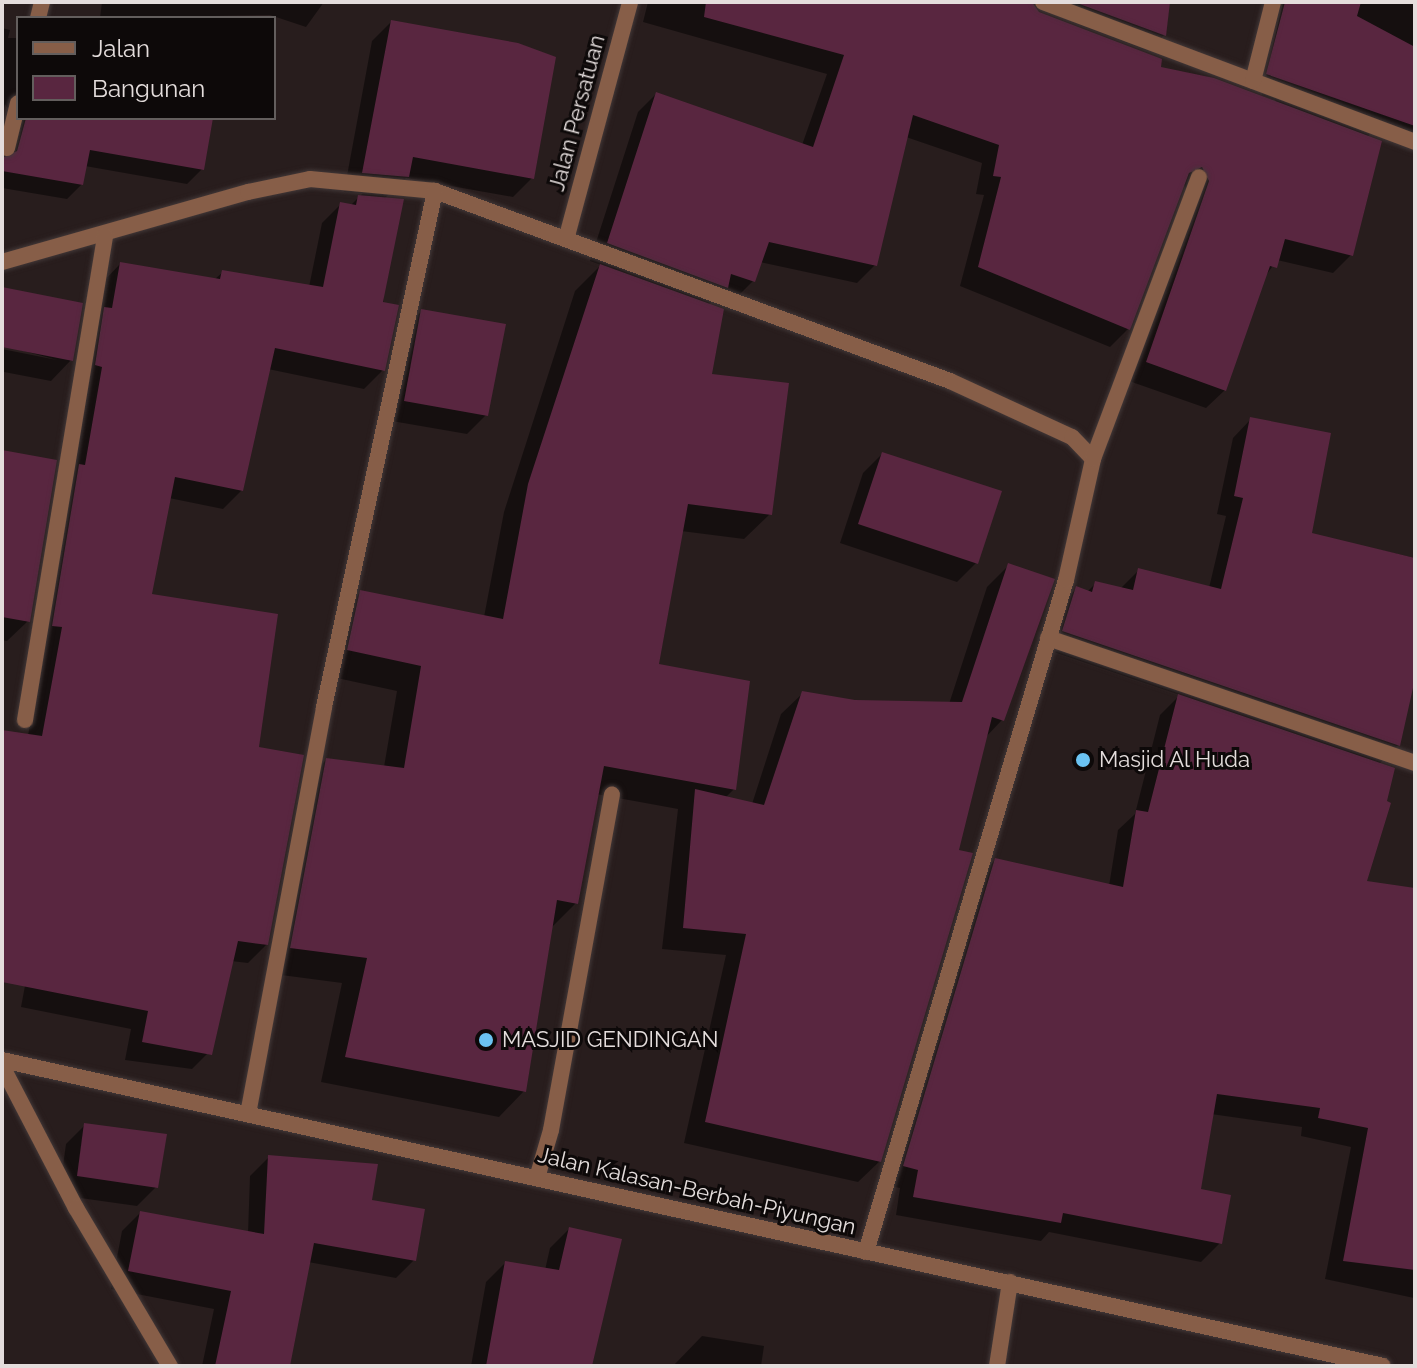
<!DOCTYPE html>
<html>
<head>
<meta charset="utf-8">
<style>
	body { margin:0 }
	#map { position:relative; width:1417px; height:1368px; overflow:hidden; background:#281d1d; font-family:Raleway,sans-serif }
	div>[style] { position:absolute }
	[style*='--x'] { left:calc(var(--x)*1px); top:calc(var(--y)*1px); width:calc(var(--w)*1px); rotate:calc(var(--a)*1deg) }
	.shadow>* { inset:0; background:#0007 }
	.building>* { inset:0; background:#592640 }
	.roads { filter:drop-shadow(0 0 2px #423838) drop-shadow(0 0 2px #423838) }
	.service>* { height:16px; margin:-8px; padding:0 8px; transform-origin:8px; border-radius:8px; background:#875e48 }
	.minor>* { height:16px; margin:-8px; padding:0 8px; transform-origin:8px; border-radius:8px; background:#875e48 }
	.tertiary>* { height:16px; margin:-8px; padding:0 8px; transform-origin:8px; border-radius:8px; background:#875e48 }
	.dots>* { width:22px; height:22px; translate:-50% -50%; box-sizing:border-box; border:4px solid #0d0909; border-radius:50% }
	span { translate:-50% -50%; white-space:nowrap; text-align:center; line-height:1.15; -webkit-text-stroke:6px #0d0909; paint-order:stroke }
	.street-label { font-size:22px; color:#e4dddc }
	.poi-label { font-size:22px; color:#e4dddc }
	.left { translate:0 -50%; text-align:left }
	.frame { position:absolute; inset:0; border:4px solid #e4dddc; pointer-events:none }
	.legend { position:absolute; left:16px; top:16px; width:260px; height:104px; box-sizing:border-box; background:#0d0909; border:2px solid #635e5d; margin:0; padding:10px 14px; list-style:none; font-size:24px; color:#e4dddc }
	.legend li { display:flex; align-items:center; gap:16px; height:40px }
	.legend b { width:40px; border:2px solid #635e5d }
</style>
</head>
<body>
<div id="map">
	<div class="shadow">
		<i style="clip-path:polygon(102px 2px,324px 2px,306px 27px,270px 15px,100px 18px)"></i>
		<i style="clip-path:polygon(648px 2px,953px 2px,1159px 68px,1255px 121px,1276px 100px,1262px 95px,1283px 2px,1415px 2px,1415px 149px,1373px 131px,1366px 138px,1351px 255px,1333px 273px,1277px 260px,1264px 278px,1225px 390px,1206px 408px,1129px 381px,1192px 200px,1183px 183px,1128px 329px,1110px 347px,960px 286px,984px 195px,976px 194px,982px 163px,906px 137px,875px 265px,857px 283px,760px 262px,753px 281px,735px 299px,719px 294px,708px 305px,710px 376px,770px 514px,744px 539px,681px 531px,656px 666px,734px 789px,725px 798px,752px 804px,781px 714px,803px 693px,855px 702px,949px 704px,987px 587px,1008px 566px,1002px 720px,985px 738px,880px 1161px,858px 1182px,684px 1143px,726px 955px,662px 949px,678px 809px,596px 794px,576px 903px,550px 929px,524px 1091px,499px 1117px,321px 1082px,342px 983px,266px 973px,301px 785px,326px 760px,384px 767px,397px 691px,323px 675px,336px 617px,361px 592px,484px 617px,504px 512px,575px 291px,601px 265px,590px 261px,638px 112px,656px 94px,802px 145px,827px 74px,643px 22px)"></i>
		<i style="clip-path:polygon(1075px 2px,1168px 2px,1164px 35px,1148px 51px,1072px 22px)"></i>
		<i style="clip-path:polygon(391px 22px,532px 178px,513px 197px,406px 178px,384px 199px,383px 370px,364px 389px,268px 369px,242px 490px,223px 509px,169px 498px,150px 595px,256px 749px,267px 944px,248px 963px,231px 961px,211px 1050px,192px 1069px,125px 1060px,131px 1029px,21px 1007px,33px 943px,2px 937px,2px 732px,28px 736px,102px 283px,120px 264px,214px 280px,223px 272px,309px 287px,322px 223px,341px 204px,350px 206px,363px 193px,344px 192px,372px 41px)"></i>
		<i style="clip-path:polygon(2px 28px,10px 30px,8px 38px,18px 38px,18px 118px,211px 118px,202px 169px,187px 184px,85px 166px,82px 184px,67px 199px,2px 188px,2px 159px,15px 121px,5px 104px,2px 116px)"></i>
		<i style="clip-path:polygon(2px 289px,71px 360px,51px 381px,4px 372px,2px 380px,2px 349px,57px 360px,2px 345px)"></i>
		<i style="clip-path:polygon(422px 311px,486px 415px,467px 434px,386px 420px,402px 330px)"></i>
		<i style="clip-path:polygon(1251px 419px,1310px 534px,1415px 558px,1415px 670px,1398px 745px,1379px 764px,1365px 883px,1415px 890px,1414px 1298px,1325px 1279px,1351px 1147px,1301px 1136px,1302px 1127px,1211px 1114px,1199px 1191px,1220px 1243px,1201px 1262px,1049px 1232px,1041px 1241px,896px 1215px,900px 1188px,886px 1185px,977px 879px,995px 860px,1109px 886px,1118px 830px,1135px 814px,1160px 715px,1180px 695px,1045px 649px,1058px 607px,1076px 589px,1087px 592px,1096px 583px,1120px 589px,1139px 570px,1209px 588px,1226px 516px,1217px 514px,1233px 438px)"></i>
		<i style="clip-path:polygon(2px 452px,28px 621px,7px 641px,2px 640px)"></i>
		<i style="clip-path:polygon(882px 454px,976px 563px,957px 582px,840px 543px,863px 473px)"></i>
		<i style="clip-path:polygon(85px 1125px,156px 1187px,137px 1206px,59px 1195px,66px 1144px)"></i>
		<i style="clip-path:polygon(269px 1157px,370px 1202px,414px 1260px,396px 1278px,308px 1262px,288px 1366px,202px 1366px,214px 1309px,111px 1289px,122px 1231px,140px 1213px,248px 1233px,250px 1176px)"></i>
		<i style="clip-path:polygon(569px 1229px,590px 1366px,471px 1366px,486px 1282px,505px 1263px,545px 1270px,550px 1248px)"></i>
		<i style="clip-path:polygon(702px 1336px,764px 1346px,761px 1366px,673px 1366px)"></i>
	</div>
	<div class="building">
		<i style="clip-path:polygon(706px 2px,1032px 2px,1039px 12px,1162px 59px,1161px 67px,1214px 78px,1382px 141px,1353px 256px,1285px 239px,1277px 268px,1270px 266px,1226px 391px,1146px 362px,1209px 181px,1202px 167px,1189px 173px,1130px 330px,978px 267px,1001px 177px,993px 176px,999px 145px,913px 115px,877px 266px,769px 242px,755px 282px,731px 274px,728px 288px,607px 243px,656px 92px,813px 147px,844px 55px,704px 17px)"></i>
		<i style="clip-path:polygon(1074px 2px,1170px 2px,1166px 36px)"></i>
		<i style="clip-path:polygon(1285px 2px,1361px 2px,1357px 16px,1415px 47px,1415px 126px,1266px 74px)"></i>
		<i style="clip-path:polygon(391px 20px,518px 43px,556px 57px,534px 179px,413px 157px,409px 177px,362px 173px)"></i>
		<i style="clip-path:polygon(26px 118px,213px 118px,204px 170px,90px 150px,83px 185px,2px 171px,2px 158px,17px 151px)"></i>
		<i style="clip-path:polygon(358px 195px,404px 199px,383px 302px,399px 305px,385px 371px,275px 348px,243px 491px,175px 477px,152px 594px,278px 614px,259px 747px,304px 755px,268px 945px,238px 941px,212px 1055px,142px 1042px,148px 1011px,2px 982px,2px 730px,42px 736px,62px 627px,52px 626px,79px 464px,85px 465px,102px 367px,95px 365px,104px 307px,112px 308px,120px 262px,220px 279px,222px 270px,323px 287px,340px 202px,356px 205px)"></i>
		<i style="clip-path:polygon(600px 264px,724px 309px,712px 374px,789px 383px,772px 515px,688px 504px,659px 664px,750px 681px,736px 790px,604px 766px,578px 904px,557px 900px,526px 1092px,345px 1057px,367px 958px,290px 948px,326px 758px,404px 768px,421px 666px,347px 650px,360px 590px,503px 619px,528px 484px)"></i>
		<i style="clip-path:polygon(2px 287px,83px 303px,73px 361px,2px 347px)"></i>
		<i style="clip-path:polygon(421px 309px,506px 324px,488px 416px,404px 401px)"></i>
		<i style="clip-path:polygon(1250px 417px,1331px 433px,1312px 533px,1415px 558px,1415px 679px,1400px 746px,1062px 631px,1076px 586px,1092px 592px,1095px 581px,1133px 590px,1138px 568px,1221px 589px,1243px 498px,1234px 496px)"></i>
		<i style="clip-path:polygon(2px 450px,57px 460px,30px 622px,2px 617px)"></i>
		<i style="clip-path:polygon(882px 452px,1002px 491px,978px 564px,858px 524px)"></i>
		<i style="clip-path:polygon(1008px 563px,1055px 579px,1004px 721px,992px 717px,959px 850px,973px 853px,881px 1162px,705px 1122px,746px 934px,683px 928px,695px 789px,764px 805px,802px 691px,855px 700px,962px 702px)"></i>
		<i style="clip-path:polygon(1178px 694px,1395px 768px,1387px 801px,1391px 803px,1367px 881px,1415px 888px,1415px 1270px,1343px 1261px,1368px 1128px,1318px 1118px,1320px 1108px,1217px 1094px,1201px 1189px,1231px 1195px,1222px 1244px,1063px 1213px,1061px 1223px,913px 1197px,918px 1170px,903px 1166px,995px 858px,1123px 887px,1136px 810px,1148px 812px)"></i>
		<i style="clip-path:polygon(84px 1123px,167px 1134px,158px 1188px,77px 1176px)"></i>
		<i style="clip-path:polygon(268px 1155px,378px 1164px,372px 1200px,425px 1209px,416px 1261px,314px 1243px,290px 1366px,215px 1366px,231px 1291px,128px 1271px,140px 1211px,264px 1234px)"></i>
		<i style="clip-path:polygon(569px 1227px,622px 1239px,592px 1366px,486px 1366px,505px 1261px,559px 1270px)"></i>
	</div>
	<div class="roads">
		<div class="service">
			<i style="--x:537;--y:1178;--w:50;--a:-73.7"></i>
			<i style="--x:551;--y:1130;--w:341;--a:-79.7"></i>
			<i style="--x:997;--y:1366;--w:85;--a:-81.2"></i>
		</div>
		<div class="minor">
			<i style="--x:1043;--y:2;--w:397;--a:20.6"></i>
			<i style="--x:38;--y:18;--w:16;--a:-76"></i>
			<i style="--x:1253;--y:81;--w:81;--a:-75.8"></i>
			<i style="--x:7;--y:148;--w:46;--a:-76.3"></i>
			<i style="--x:567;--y:236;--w:242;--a:-74.9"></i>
			<i style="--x:2;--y:262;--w:256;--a:-15.9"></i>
			<i style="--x:248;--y:192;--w:63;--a:-11.8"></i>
			<i style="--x:310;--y:179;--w:126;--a:5.5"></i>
			<i style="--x:435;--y:191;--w:549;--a:20.25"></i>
			<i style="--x:950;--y:381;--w:134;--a:24.7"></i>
			<i style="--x:1072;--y:437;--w:30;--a:46"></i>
			<i style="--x:1048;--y:638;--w:388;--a:18.8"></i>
			<i style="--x:25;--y:720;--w:491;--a:-80.6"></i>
			<i style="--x:2;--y:1066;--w:160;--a:62.5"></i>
			<i style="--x:76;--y:1208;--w:184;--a:59.3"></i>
			<i style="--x:248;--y:1114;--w:414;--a:-79.4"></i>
			<i style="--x:324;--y:707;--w:528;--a:-77.86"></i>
			<i style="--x:866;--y:1252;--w:701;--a:-73.43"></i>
			<i style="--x:1066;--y:580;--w:124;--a:-77.4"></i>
			<i style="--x:1093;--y:459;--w:301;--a:-69.4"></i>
		</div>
		<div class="tertiary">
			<i style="--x:2;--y:1060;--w:1414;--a:12.49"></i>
		</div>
	</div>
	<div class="dots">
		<i style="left:1083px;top:760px;background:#6bc3f2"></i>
		<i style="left:486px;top:1040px;background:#6bc3f2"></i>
	</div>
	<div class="street-label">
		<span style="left:577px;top:113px;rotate:-75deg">Jalan Persatuan</span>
		<span style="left:697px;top:1191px;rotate:13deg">Jalan Kalasan-Berbah-Piyungan</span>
	</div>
	<div class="poi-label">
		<span class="left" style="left:1099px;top:760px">Masjid Al Huda</span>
		<span class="left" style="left:502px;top:1040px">MASJID GENDINGAN</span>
	</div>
	<div class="frame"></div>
	<ul class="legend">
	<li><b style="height:10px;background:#875e48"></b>Jalan</li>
	<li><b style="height:22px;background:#592640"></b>Bangunan</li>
	</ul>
</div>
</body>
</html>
